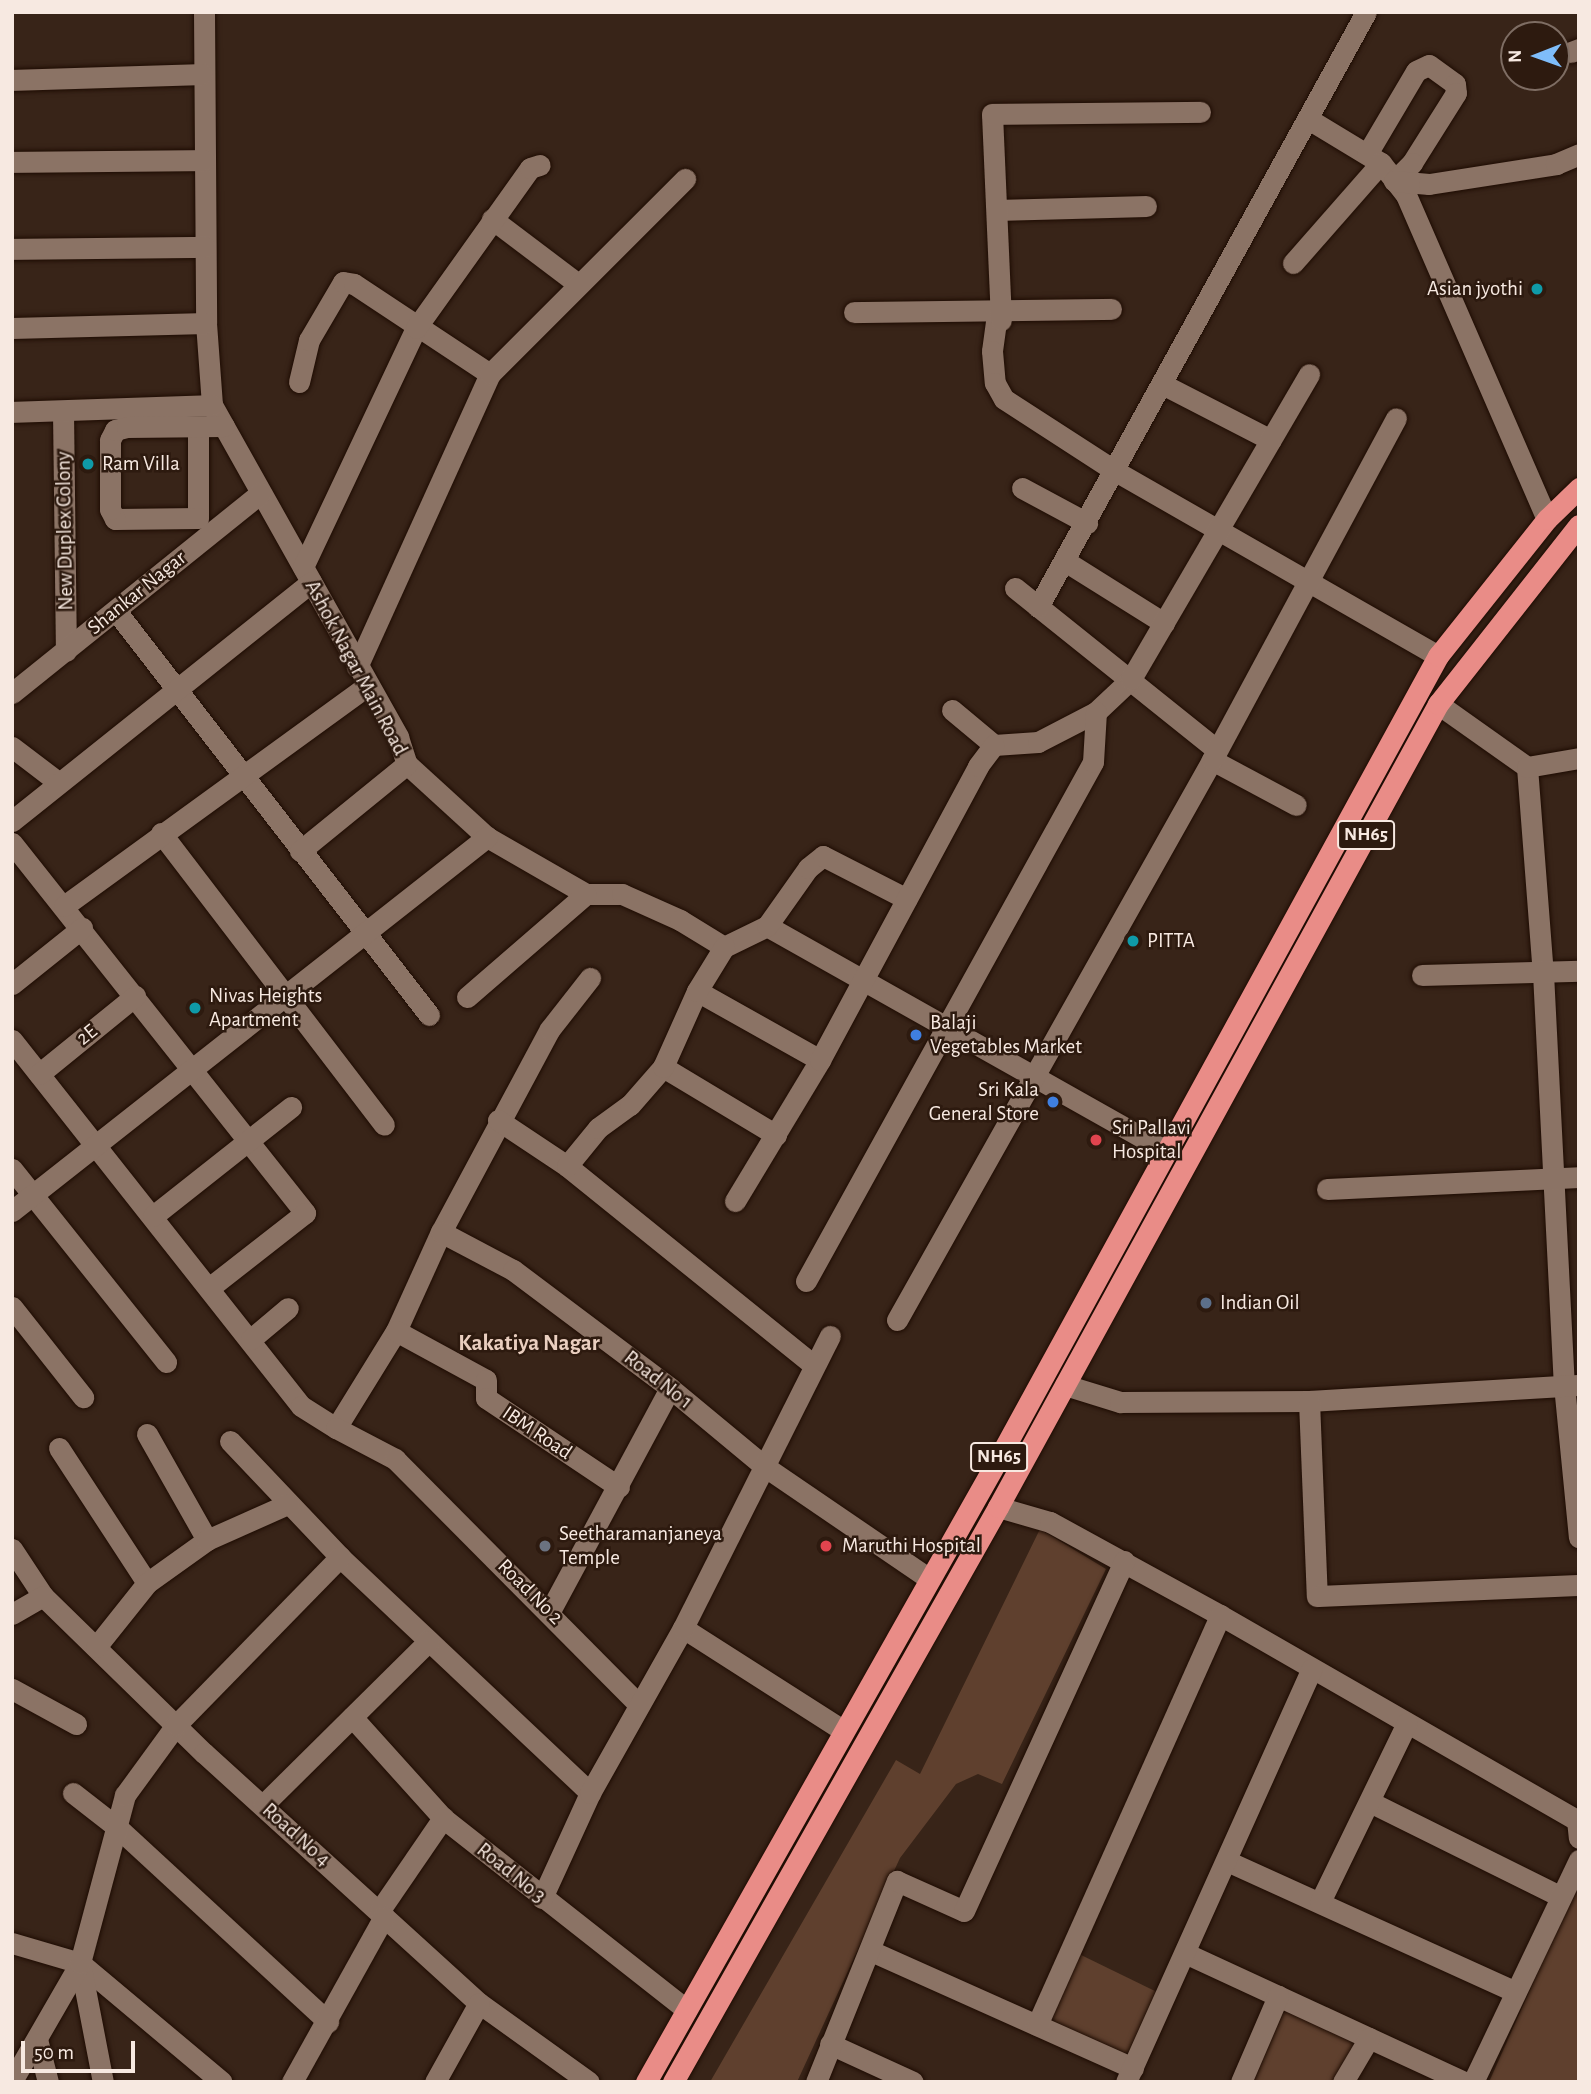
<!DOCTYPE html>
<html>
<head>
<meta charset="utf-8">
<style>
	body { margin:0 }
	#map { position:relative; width:1591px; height:2094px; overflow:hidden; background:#382418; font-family:"Alegreya Sans",sans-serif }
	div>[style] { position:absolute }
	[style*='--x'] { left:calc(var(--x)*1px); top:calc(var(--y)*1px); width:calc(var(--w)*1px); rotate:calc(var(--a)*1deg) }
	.green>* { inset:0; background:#5f402e }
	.roads { filter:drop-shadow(0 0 2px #1e0c03) drop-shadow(0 0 2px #1e0c03) }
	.minor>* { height:21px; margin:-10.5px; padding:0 10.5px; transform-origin:10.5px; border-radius:10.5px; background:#8b7365 }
	.highway>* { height:21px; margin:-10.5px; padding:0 10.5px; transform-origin:10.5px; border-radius:10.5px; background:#e98c87 }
	.dots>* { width:19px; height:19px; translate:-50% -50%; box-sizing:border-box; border:4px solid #2d1a0f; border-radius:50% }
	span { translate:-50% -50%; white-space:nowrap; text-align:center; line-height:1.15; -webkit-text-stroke:5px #2d1a0f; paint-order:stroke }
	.shield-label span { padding:2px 5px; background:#2d1a0f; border:2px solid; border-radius:5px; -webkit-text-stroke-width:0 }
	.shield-label { font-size:19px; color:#f7e9e1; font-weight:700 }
	.poi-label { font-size:21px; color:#f7e9e1 }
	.right { translate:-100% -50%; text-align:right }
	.left { translate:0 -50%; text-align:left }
	.street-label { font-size:21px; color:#f7e9e1 }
	.neighbourhood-label { font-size:23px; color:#e9cebf; font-weight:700 }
	.frame { position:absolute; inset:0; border:14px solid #f7e9e1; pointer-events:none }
	.north { position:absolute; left:1500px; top:21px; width:70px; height:70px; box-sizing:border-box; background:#2d1a0f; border:2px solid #7e6d63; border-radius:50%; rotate:269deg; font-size:19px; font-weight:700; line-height:28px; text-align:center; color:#f7e9e1 }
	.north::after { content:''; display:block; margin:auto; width:24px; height:32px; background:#7fbdfa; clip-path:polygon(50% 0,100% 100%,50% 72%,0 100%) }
	.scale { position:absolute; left:21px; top:2041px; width:114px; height:32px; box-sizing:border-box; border:4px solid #f7e9e1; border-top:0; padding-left:9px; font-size:21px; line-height:24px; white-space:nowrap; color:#f7e9e1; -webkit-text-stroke:5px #2d1a0f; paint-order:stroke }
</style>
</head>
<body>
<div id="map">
	<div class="green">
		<i style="clip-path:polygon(1040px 1529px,1106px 1569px,1002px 1784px,978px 1774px,956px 1784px,900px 1858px,797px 2082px,710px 2082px,896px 1760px,920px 1774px)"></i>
		<i style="clip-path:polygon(1579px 1889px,1579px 2082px,1489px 2082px,1574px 1891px)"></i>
		<i style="clip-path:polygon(1079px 1954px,1159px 1993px,1128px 2059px,1047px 2020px)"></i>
		<i style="clip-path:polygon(1283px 2008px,1359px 2045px,1342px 2082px,1251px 2082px)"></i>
	</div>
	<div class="roads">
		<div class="minor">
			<i style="--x:204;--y:12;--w:311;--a:89.6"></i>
			<i style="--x:206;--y:323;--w:82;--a:85.8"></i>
			<i style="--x:212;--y:405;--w:381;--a:60.7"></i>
			<i style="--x:398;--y:737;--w:28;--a:72"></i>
			<i style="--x:407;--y:764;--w:108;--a:42.4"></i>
			<i style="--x:487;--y:837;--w:114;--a:29.9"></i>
			<i style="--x:586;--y:894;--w:36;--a:0"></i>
			<i style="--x:622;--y:894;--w:64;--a:24.1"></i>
			<i style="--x:680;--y:920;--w:52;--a:31.5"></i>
			<i style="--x:1571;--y:52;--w:9;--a:-21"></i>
			<i style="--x:12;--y:80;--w:190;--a:-1.8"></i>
			<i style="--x:1310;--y:120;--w:83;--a:31.2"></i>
			<i style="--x:1381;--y:163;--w:41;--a:52"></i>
			<i style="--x:1406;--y:195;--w:353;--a:66.5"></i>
			<i style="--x:1367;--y:154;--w:96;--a:-59.4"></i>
			<i style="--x:1416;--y:71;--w:14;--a:-25"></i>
			<i style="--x:1429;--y:65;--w:32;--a:36"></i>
			<i style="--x:1455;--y:84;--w:9;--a:84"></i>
			<i style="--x:1456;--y:93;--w:83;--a:122.2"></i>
			<i style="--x:1412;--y:163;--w:25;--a:135"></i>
			<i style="--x:12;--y:162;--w:192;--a:-0.6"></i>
			<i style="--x:1394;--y:181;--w:35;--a:5"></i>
			<i style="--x:1429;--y:184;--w:129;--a:-8.9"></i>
			<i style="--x:1556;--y:164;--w:25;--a:-23"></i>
			<i style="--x:997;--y:210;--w:149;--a:-1.5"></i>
			<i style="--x:492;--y:219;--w:108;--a:37.1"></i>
			<i style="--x:12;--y:249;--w:193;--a:-0.6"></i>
			<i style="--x:1293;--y:263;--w:133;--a:-48.7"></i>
			<i style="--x:998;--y:307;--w:44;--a:97.8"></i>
			<i style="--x:992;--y:351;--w:32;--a:85"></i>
			<i style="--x:995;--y:383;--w:18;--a:61"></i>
			<i style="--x:1004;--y:399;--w:135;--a:32.9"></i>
			<i style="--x:1117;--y:472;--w:370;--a:29.8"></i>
			<i style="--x:854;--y:312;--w:257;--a:-0.7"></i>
			<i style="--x:1001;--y:320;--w:206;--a:-92.5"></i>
			<i style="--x:992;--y:114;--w:208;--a:-0.6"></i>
			<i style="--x:12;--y:328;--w:194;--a:-1.5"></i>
			<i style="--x:299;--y:382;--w:43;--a:-76.6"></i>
			<i style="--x:309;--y:340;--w:67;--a:-59.6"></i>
			<i style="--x:343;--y:282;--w:11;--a:10"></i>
			<i style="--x:354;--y:284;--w:163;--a:33.5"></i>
			<i style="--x:1164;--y:385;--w:120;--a:27.2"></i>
			<i style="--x:63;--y:411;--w:240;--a:89.3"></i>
			<i style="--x:12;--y:412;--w:200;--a:-2"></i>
			<i style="--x:198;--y:427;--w:91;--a:90"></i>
			<i style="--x:198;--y:518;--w:83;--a:179.3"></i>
			<i style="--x:115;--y:519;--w:11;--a:-117"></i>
			<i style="--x:110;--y:509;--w:69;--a:-90"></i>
			<i style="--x:110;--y:440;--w:11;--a:-63"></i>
			<i style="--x:115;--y:430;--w:12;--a:-14"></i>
			<i style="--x:127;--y:427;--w:97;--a:-0.6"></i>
			<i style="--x:1022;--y:488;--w:74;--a:28.3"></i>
			<i style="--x:1065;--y:561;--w:117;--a:32.1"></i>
			<i style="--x:303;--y:567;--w:264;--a:-64.7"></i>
			<i style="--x:416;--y:328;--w:196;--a:-54.5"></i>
			<i style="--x:530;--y:168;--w:10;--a:-17"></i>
			<i style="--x:1015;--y:588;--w:259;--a:38.7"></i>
			<i style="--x:1038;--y:607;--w:679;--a:-61.13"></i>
			<i style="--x:116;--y:611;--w:511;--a:52.23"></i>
			<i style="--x:357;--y:667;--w:322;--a:-65.6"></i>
			<i style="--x:490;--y:374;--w:276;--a:-45"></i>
			<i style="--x:12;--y:693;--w:319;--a:-38.8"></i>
			<i style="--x:1438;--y:704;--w:109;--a:35.3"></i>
			<i style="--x:1527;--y:767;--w:207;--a:85.6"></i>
			<i style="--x:1543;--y:973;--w:413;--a:87.1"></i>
			<i style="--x:1564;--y:1385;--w:153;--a:84.4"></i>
			<i style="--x:952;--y:710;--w:55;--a:39.8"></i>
			<i style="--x:994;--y:745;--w:44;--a:-3.9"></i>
			<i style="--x:1038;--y:742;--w:65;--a:-27.3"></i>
			<i style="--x:1096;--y:712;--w:48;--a:-43.3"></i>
			<i style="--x:1131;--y:679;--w:353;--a:-59.7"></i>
			<i style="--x:12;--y:747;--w:58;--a:37.3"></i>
			<i style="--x:1212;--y:760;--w:95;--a:28.2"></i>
			<i style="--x:1527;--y:767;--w:53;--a:-9.8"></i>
			<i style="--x:12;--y:821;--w:383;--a:-38.6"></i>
			<i style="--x:161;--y:833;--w:367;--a:52.6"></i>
			<i style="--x:12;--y:843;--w:472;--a:51.6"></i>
			<i style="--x:305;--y:1213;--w:122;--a:142"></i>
			<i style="--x:300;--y:851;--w:138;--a:-39.1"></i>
			<i style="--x:64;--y:906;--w:374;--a:-36"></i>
			<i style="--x:767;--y:926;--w:457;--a:29.4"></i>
			<i style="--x:724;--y:947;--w:48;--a:-26"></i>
			<i style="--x:767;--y:926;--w:71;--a:-54.7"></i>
			<i style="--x:808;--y:868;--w:19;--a:-39"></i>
			<i style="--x:823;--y:856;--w:94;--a:27.1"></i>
			<i style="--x:1422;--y:975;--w:157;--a:-1.5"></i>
			<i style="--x:12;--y:984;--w:90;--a:-38.7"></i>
			<i style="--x:697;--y:991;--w:141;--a:29.3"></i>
			<i style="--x:467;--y:997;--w:157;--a:-40.9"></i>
			<i style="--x:12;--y:1040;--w:466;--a:51.7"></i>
			<i style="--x:301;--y:1406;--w:41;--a:32.2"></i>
			<i style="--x:336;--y:1428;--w:114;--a:-58.3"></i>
			<i style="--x:396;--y:1331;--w:109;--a:-65.6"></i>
			<i style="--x:441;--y:1232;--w:230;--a:-61.8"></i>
			<i style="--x:550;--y:1029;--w:65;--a:-51.9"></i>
			<i style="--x:663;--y:1067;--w:132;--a:31"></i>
			<i style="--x:39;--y:1074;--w:124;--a:-39.1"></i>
			<i style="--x:498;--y:1120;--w:83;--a:33.7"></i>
			<i style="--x:567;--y:1166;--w:315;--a:38.9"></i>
			<i style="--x:567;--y:1166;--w:49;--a:-50.8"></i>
			<i style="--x:598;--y:1128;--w:39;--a:-36"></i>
			<i style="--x:630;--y:1105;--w:50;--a:-49"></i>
			<i style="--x:663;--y:1067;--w:83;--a:-65.9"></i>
			<i style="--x:697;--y:991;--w:52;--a:-58.5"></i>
			<i style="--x:12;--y:1169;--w:247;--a:51.4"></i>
			<i style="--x:1327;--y:1189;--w:252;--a:-2.7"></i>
			<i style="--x:735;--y:1201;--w:165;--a:-58.9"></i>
			<i style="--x:820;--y:1060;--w:334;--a:-61.7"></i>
			<i style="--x:978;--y:766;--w:26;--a:-53"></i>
			<i style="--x:12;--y:1211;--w:605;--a:-38.22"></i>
			<i style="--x:153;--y:1216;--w:176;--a:-38.3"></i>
			<i style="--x:441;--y:1232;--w:81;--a:27.8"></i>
			<i style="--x:513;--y:1270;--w:196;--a:36.9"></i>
			<i style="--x:670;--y:1388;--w:122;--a:39.7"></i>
			<i style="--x:764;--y:1466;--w:199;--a:34.3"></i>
			<i style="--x:806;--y:1281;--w:593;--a:-61.06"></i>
			<i style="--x:1093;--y:762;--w:50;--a:-86.6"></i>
			<i style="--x:12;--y:1307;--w:115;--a:51.7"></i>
			<i style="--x:897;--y:1320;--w:643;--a:-60.64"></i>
			<i style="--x:1212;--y:760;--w:388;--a:-61.7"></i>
			<i style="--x:396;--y:1331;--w:102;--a:28.6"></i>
			<i style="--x:486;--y:1380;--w:18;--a:90"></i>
			<i style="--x:486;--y:1398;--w:160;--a:33.8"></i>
			<i style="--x:251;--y:1339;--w:48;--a:-40"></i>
			<i style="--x:1065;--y:1385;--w:58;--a:17.2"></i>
			<i style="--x:1120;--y:1402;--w:189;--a:-0.3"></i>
			<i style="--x:1309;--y:1401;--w:269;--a:-3.4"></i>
			<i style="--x:1309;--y:1401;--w:195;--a:87.7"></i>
			<i style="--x:1317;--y:1596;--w:262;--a:-2.4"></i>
			<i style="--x:336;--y:1428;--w:67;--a:27.7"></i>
			<i style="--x:395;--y:1459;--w:344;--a:45.2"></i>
			<i style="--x:147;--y:1434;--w:122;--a:60.5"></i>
			<i style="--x:230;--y:1441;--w:160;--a:46.5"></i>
			<i style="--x:340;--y:1557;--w:344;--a:43.3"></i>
			<i style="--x:59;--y:1448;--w:161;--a:56.9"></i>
			<i style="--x:998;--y:1507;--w:54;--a:16.1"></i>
			<i style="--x:1050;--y:1522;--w:194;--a:28.7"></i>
			<i style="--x:1220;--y:1615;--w:412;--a:29.9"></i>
			<i style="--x:1577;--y:1820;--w:18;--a:84"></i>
			<i style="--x:12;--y:1549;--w:56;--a:56.6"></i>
			<i style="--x:43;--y:1596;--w:225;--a:44.3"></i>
			<i style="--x:204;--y:1753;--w:372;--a:42.3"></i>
			<i style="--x:479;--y:2003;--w:135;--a:35.7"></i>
			<i style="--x:550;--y:1611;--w:253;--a:-61.7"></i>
			<i style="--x:12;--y:1614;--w:36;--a:-30"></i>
			<i style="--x:683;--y:1628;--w:191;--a:32.6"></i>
			<i style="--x:96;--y:1647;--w:82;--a:-51.4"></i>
			<i style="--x:147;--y:1583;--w:74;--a:-35.6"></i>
			<i style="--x:207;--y:1540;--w:89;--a:-24"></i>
			<i style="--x:12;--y:1689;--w:73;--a:28.7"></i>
			<i style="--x:352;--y:1717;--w:136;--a:48"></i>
			<i style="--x:443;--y:1818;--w:310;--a:38.2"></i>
			<i style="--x:73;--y:1793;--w:57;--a:37.9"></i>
			<i style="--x:118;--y:1828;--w:286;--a:42.7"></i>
			<i style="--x:1370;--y:1802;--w:213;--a:26.4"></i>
			<i style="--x:263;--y:1805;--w:233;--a:-44.7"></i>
			<i style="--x:1227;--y:1861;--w:315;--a:24.4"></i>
			<i style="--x:542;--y:1898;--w:115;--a:-65.4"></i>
			<i style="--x:590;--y:1793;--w:189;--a:-60.6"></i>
			<i style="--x:683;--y:1628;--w:327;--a:-63.3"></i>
			<i style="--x:1320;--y:1902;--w:199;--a:-64.1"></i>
			<i style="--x:380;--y:1910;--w:112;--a:-55.6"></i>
			<i style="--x:12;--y:1943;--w:71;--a:16.4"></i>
			<i style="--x:80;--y:1963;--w:185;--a:40"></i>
			<i style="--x:871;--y:1951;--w:287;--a:24.1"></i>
			<i style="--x:1185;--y:1953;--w:307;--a:24.8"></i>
			<i style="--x:80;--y:1963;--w:121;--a:79.1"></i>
			<i style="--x:1037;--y:2025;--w:449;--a:-65.9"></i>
			<i style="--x:37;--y:2039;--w:44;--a:75.7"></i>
			<i style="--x:830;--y:2044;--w:91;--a:24.6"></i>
			<i style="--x:12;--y:2081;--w:136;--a:-60"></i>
			<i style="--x:80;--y:1963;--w:174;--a:-75"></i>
			<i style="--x:125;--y:1795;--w:87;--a:-53.9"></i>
			<i style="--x:176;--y:1725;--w:235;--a:-45.7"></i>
			<i style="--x:292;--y:2082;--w:189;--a:-60.9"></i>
			<i style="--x:435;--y:2082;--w:90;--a:-60.9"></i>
			<i style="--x:816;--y:2082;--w:217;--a:-68.1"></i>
			<i style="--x:897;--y:1881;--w:73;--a:24.1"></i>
			<i style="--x:964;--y:1911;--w:385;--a:-65.4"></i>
			<i style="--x:1126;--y:2082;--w:453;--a:-65.8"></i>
			<i style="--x:1241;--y:2082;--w:94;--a:-66.7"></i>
			<i style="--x:1343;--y:2082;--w:51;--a:-59.4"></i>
			<i style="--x:1473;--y:2082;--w:246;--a:-64.5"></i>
		</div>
		<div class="highway">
			<i style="--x:646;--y:2082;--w:724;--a:-60.53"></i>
			<i style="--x:1002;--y:1452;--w:908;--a:-61.29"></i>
			<i style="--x:1438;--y:656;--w:175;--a:-51.5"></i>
			<i style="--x:1547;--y:519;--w:45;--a:-44.1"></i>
			<i style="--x:673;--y:2082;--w:660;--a:-60.52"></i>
			<i style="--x:998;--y:1507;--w:916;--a:-61.28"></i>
			<i style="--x:1438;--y:704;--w:228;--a:-51.8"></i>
		</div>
	</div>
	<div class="dots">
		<i style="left:1537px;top:289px;background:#0f9aa8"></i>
		<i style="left:88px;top:464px;background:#0f9aa8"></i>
		<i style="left:1133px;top:941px;background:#0f9aa8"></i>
		<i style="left:195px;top:1008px;background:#0f9aa8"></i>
		<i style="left:916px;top:1035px;background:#3f7fe0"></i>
		<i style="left:1053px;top:1102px;background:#3f7fe0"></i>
		<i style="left:1096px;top:1140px;background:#e0444e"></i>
		<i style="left:1206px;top:1303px;background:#5c6f8a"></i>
		<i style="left:545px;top:1546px;background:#6b7280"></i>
		<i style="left:826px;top:1546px;background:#e0444e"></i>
	</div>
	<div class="shield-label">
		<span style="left:1366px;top:835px">NH65</span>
		<span style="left:999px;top:1457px">NH65</span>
	</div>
	<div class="poi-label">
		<span class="right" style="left:1523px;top:289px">Asian jyothi</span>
		<span class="left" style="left:102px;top:464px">Ram Villa</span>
		<span class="left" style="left:1147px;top:941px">PITTA</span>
		<span class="left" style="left:209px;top:1008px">Nivas Heights<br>Apartment</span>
		<span class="left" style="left:930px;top:1035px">Balaji<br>Vegetables Market</span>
		<span class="right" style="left:1039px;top:1102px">Sri Kala<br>General Store</span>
		<span class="left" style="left:1112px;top:1140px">Sri Pallavi<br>Hospital</span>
		<span class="left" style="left:1220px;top:1303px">Indian Oil</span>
		<span class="left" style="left:559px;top:1546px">Seetharamanjaneya<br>Temple</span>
		<span class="left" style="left:842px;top:1546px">Maruthi Hospital</span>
	</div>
	<div class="street-label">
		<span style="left:65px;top:531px;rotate:-91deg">New Duplex Colony</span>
		<span style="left:137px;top:593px;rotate:-39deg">Shankar Nagar</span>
		<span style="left:356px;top:668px;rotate:62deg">Ashok Nagar Main Road</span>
		<span style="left:87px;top:1035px;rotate:-39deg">2E</span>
		<span style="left:658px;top:1380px;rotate:38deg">Road No 1</span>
		<span style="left:537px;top:1433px;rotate:34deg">IBM Road</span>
		<span style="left:530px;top:1592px;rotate:45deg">Road No 2</span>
		<span style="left:296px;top:1835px;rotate:42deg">Road No 4</span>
		<span style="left:511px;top:1873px;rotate:39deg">Road No 3</span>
	</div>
	<div class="neighbourhood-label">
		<span style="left:529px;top:1344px">Kakatiya Nagar</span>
	</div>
	<div class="frame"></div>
	<div class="north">N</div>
	<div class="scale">50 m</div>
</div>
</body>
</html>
